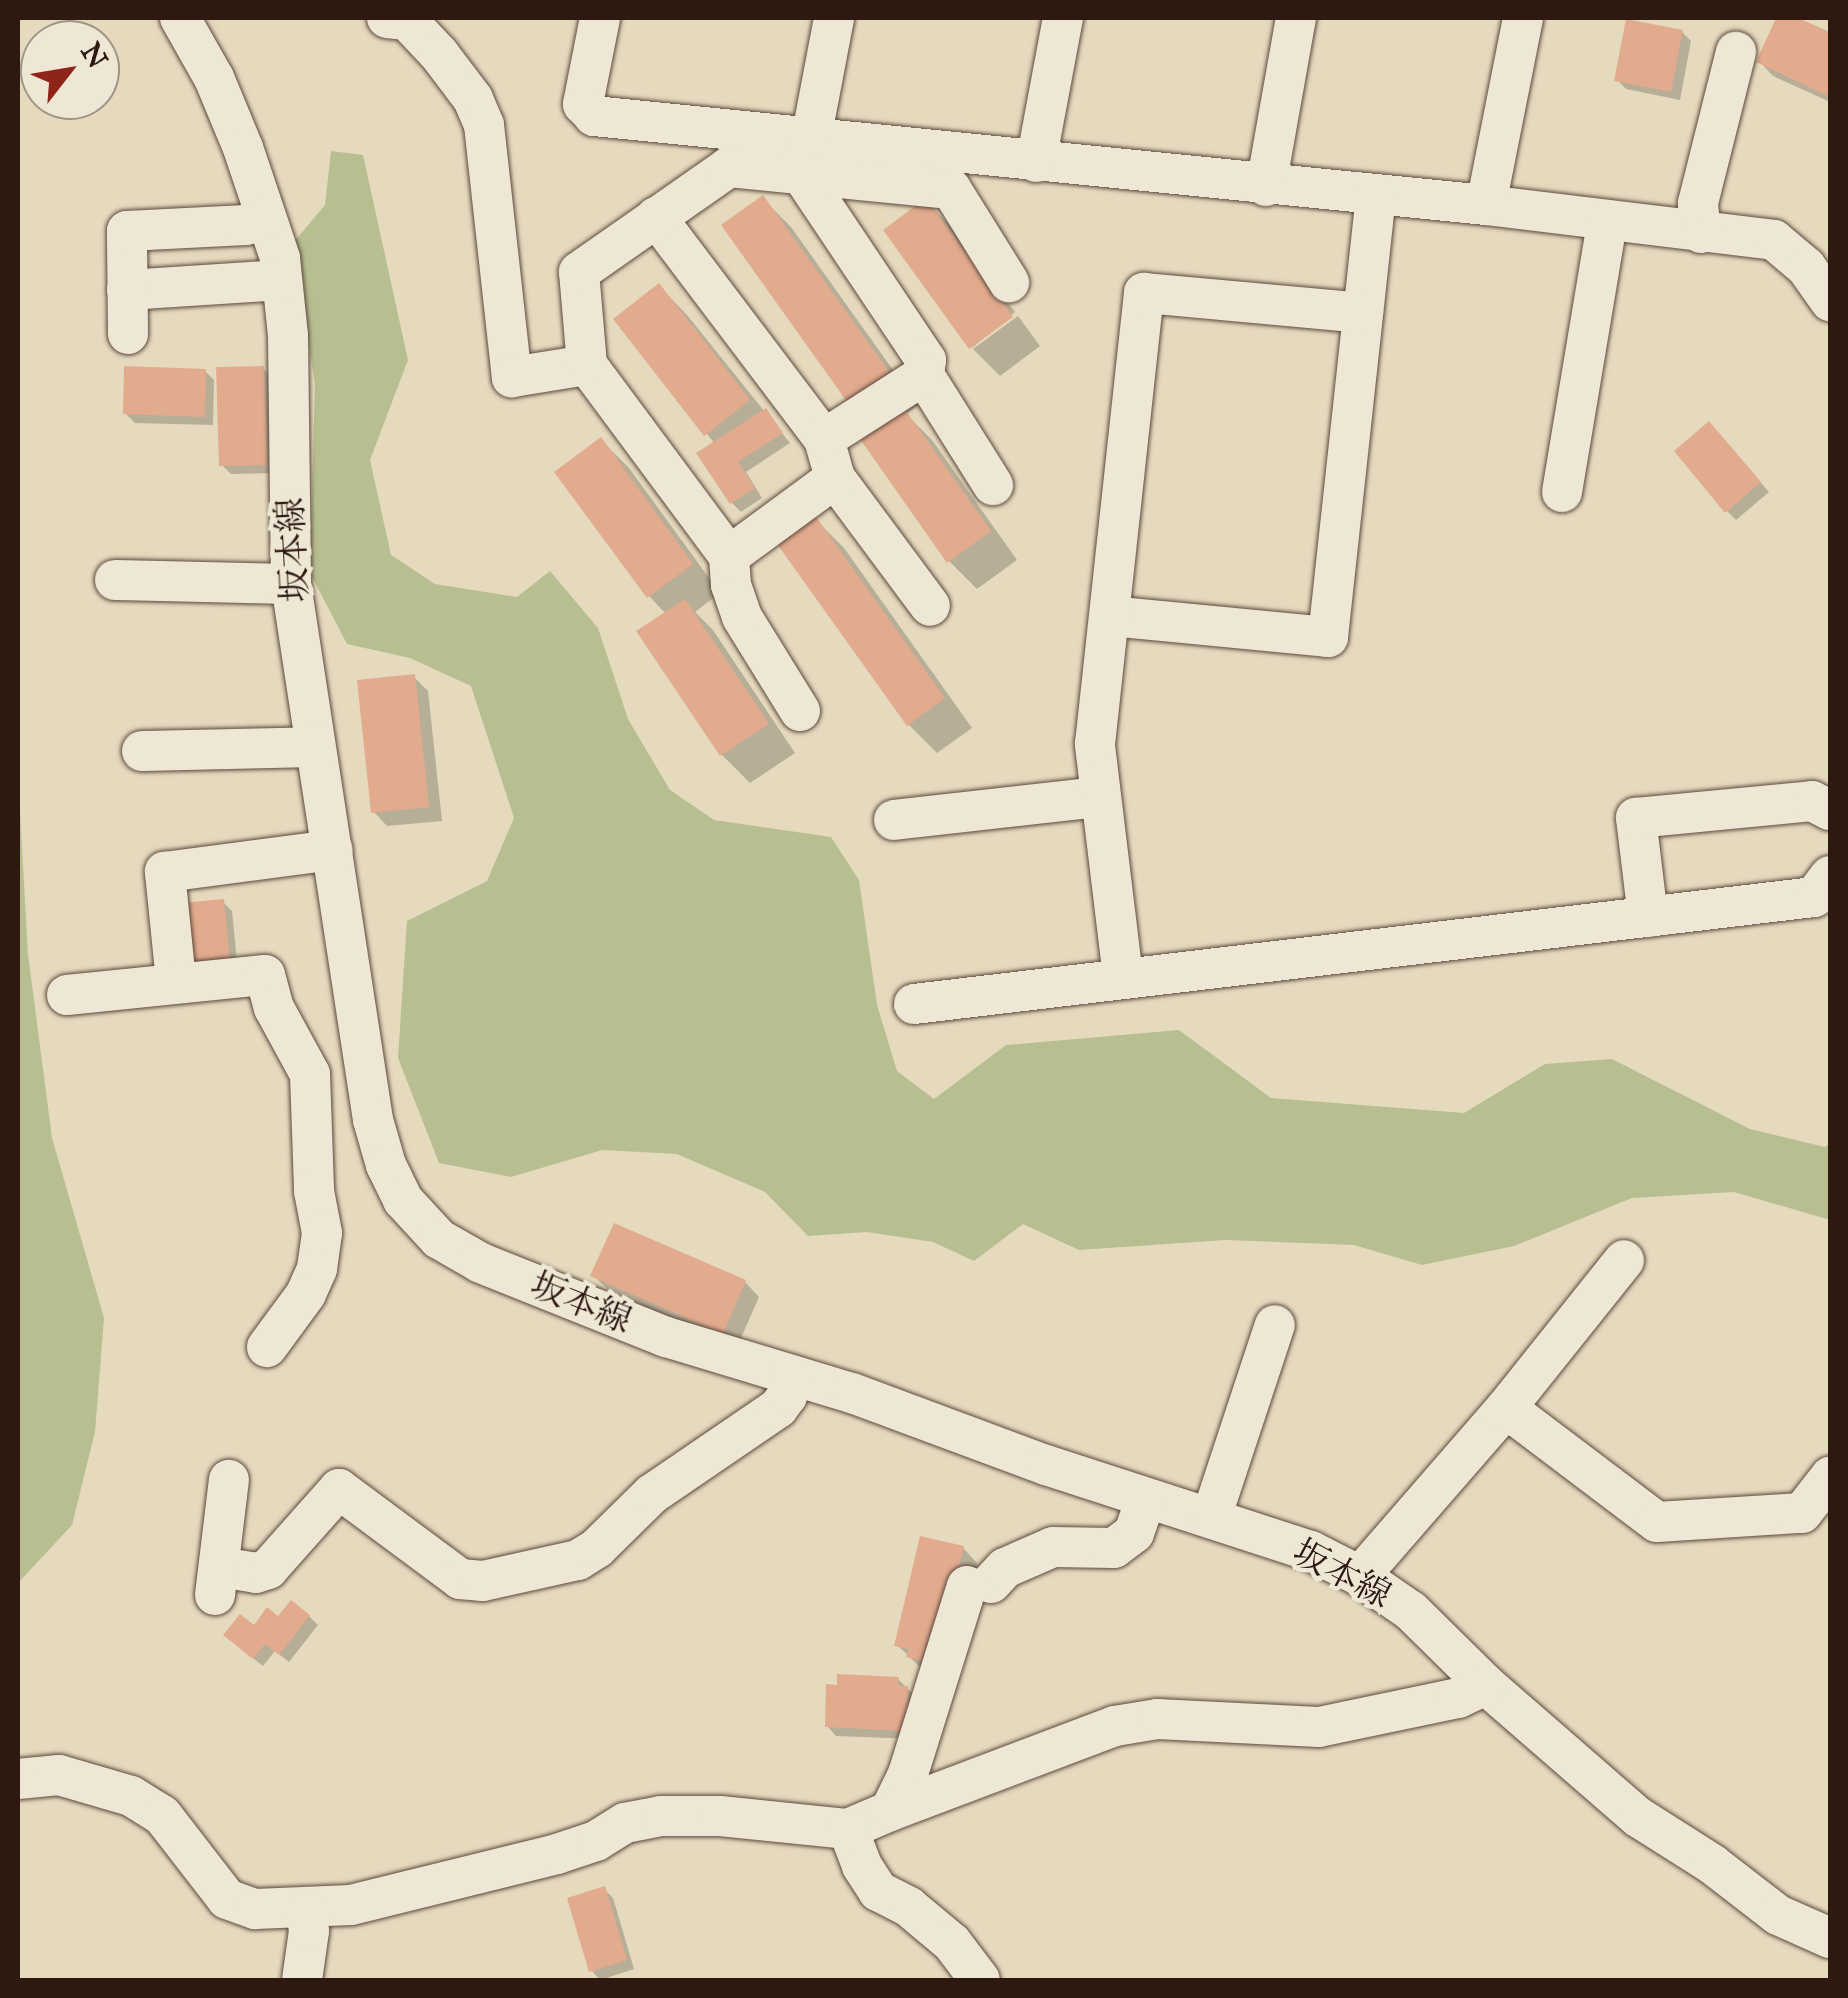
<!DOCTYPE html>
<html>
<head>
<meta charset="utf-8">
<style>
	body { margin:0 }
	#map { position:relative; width:1848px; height:1998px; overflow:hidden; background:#e5dabe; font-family:"IM FELL Great Primer","Noto Serif JP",serif }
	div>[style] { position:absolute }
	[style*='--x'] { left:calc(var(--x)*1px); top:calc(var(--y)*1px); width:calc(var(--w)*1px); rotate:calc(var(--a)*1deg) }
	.green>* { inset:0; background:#b7bf90 }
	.shadow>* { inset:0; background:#0003 }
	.building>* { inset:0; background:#e2ab8e }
	.roads { filter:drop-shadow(0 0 2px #5c493c) drop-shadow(0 0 2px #5c493c) }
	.minor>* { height:40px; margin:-20px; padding:0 20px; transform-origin:20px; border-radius:20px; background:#eee7d5 }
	span { translate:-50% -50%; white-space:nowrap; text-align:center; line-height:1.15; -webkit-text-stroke:9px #eee7d5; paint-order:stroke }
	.street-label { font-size:35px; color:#2e1910 }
	.frame { position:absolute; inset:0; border:20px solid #2e1910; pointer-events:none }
	.north { position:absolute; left:20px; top:20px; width:100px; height:100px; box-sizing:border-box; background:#eee7d5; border:2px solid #a19586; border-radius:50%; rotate:59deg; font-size:28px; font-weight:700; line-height:40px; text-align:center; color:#2e1910 }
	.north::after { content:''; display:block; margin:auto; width:35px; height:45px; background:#8f2418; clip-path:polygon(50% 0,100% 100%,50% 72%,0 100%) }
</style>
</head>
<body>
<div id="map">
	<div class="green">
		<i style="clip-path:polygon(331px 151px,363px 155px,408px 360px,370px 460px,391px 555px,435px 584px,517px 597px,550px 571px,598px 628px,628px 719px,670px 790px,714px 820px,831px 837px,859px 880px,877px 1005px,897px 1071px,934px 1099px,1006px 1045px,1179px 1030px,1271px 1098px,1464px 1113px,1545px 1064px,1612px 1059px,1750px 1129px,1825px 1147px,1830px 1143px,1830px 1220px,1734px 1192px,1632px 1198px,1514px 1246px,1422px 1265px,1354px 1245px,1225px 1240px,1079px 1250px,1023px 1224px,974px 1261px,933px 1242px,867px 1232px,808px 1236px,765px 1192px,677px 1154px,602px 1150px,511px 1177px,439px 1163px,398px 1058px,407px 921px,487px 881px,514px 818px,471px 686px,410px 658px,347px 644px,310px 573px,315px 384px,293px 243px,325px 205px)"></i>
		<i style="clip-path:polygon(18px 774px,28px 954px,52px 1138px,104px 1318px,95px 1432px,72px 1525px,18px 1583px)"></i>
	</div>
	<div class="shadow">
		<i style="clip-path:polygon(1779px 18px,1792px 18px,1830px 35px,1830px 102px,1773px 76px,1759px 61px)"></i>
		<i style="clip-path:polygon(1682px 32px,1691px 41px,1680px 100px,1626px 89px,1617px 80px)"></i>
		<i style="clip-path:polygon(762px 198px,791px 227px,918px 405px,906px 414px,932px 440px,1017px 560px,977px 589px,949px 561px)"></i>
		<i style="clip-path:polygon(926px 201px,954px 230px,1015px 312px,972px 348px,886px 231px)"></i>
		<i style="clip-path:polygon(659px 286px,687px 315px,790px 443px,746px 472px,762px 498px,741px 512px,732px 503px,715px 444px,616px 319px)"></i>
		<i style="clip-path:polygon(1018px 316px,1040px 346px,1000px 376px,973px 349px)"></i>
		<i style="clip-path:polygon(263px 368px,272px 378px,275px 473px,231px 474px,222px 465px)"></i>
		<i style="clip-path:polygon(205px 371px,214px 380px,213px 425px,135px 423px,125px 413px)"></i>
		<i style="clip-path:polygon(1718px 433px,1769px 492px,1736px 520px,1727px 511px)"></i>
		<i style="clip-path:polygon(601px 440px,629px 468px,720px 593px,695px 612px,713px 630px,795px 753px,750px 783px,722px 755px,640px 632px,666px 614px,649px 596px)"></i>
		<i style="clip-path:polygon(816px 520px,844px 548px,972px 728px,937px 753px,908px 724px)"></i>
		<i style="clip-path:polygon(414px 677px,428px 691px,442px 821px,387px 826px,373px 811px)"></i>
		<i style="clip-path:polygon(223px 902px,232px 911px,238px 972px,200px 976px)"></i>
		<i style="clip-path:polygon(593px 1275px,745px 1282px,759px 1297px,737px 1347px,608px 1290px)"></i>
		<i style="clip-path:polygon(963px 1548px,977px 1563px,951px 1677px,924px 1671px,897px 1645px)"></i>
		<i style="clip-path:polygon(309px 1616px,318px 1625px,289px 1662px,275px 1651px,263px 1666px,235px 1644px,254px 1628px)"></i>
		<i style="clip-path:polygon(898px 1679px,917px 1698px,915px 1739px,836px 1736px,827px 1726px)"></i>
		<i style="clip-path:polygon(604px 1889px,613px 1898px,634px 1969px,600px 1980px,591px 1970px)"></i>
	</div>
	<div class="building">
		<i style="clip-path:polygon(1776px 18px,1798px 18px,1830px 32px,1830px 97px,1756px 62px)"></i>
		<i style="clip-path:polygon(1626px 19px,1683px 30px,1671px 92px,1614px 81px)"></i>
		<i style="clip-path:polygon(763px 195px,892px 376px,850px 406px,721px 225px)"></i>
		<i style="clip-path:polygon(926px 198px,1013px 317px,969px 349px,883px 230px)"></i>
		<i style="clip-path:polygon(659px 283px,750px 400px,704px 436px,613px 319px)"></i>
		<i style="clip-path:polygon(124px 366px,206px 369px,205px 417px,123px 414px)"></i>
		<i style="clip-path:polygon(264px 366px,267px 465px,219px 466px,216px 367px)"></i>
		<i style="clip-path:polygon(766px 408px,783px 433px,738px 462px,755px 488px,730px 504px,696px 453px)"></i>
		<i style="clip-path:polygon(904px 408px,991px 531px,947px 563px,860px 439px)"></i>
		<i style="clip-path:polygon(1709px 421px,1761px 482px,1725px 513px,1674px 451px)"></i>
		<i style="clip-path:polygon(601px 437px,693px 564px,647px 598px,554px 472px)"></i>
		<i style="clip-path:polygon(816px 517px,945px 698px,907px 726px,777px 544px)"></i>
		<i style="clip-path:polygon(685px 599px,769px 724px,720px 756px,636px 631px)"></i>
		<i style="clip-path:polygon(415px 674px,429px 807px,371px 813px,357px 680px)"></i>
		<i style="clip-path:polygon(224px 899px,230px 964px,188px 968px,181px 903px)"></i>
		<i style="clip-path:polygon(614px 1223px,746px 1280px,723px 1334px,590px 1276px)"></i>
		<i style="clip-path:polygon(920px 1536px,964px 1546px,937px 1664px,906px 1657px,909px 1649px,894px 1646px)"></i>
		<i style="clip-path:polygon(291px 1600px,310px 1615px,279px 1655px,265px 1644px,253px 1659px,223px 1635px,240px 1614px,254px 1625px,267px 1607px,278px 1616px)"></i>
		<i style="clip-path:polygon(837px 1674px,899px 1677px,898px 1686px,908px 1686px,907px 1731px,825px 1727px,826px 1684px,837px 1685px)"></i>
		<i style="clip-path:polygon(605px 1886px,627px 1960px,589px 1972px,567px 1898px)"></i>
	</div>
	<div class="roads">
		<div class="minor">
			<i style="--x:180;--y:18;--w:69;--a:60.5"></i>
			<i style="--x:214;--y:78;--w:76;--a:67.5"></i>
			<i style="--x:243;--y:148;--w:116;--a:71.4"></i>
			<i style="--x:280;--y:258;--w:78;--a:84.1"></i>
			<i style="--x:288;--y:336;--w:248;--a:89.3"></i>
			<i style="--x:291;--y:584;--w:542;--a:81.3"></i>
			<i style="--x:373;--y:1120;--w:47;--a:73.9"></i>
			<i style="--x:386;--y:1165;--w:39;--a:64"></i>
			<i style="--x:403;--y:1200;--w:53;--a:47.3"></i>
			<i style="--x:439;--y:1239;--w:48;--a:29.7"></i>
			<i style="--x:481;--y:1263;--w:199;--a:21.8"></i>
			<i style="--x:666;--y:1337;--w:194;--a:16.8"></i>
			<i style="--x:852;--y:1393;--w:207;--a:20.4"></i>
			<i style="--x:1046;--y:1465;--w:279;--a:18"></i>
			<i style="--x:1311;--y:1551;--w:55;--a:27"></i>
			<i style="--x:1360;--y:1576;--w:62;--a:34.5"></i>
			<i style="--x:1411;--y:1611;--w:105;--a:44.6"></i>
			<i style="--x:1486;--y:1685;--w:201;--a:41"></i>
			<i style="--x:1638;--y:1817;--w:88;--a:32.4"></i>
			<i style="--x:1712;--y:1864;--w:83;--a:37.7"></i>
			<i style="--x:1778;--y:1915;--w:57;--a:23.9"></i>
			<i style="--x:387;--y:18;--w:20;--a:6"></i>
			<i style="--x:407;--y:20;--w:47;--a:46.7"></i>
			<i style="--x:439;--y:54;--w:56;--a:52.9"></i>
			<i style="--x:473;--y:99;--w:28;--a:67"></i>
			<i style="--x:484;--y:125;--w:254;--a:83.7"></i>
			<i style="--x:512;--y:377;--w:76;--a:-9.1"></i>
			<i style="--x:600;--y:18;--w:88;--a:101.2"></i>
			<i style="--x:583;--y:104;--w:16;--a:47"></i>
			<i style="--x:594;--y:116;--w:896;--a:5.7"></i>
			<i style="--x:1486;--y:205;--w:290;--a:6.9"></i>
			<i style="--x:1774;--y:240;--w:42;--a:40.2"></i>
			<i style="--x:1806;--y:267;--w:42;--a:54.8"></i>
			<i style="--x:811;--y:139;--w:123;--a:-79.2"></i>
			<i style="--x:1036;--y:162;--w:147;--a:-79.4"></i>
			<i style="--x:802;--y:175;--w:223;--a:56.2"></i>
			<i style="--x:926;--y:360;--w:15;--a:98"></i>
			<i style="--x:924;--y:375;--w:130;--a:57.9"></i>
			<i style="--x:1266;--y:186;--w:171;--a:-79.9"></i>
			<i style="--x:1486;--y:205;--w:191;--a:-78.8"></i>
			<i style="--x:656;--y:217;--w:278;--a:52.9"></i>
			<i style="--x:824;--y:439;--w:41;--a:74.2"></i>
			<i style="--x:835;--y:478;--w:159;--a:53.4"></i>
			<i style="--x:1701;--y:233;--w:30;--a:-96"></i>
			<i style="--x:1698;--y:203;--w:156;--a:-75.9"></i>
			<i style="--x:127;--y:290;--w:155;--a:-3.7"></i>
			<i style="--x:128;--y:334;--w:103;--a:-90.6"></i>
			<i style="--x:127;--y:231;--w:119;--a:-2.9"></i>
			<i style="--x:246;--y:225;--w:21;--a:-19"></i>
			<i style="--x:824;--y:439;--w:119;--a:-32.6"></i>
			<i style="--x:1562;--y:492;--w:273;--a:-80.5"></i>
			<i style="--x:729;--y:556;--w:132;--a:-36.3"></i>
			<i style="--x:115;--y:580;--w:176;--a:1.3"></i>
			<i style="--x:1110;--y:616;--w:219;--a:5.5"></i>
			<i style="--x:1328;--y:637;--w:443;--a:-83.8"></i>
			<i style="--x:800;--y:711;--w:110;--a:-121.7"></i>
			<i style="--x:742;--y:617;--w:34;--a:-109"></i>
			<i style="--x:731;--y:585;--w:29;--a:-94"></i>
			<i style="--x:729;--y:556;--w:238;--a:-126.6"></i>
			<i style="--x:587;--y:365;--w:93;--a:-94.9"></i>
			<i style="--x:579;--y:272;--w:183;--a:-35"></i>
			<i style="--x:729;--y:167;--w:223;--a:5.7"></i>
			<i style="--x:951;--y:189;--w:110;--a:58.1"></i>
			<i style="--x:142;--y:751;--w:173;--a:-1.3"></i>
			<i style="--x:894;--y:820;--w:207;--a:-6.4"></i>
			<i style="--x:1648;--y:917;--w:100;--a:-96.9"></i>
			<i style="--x:1636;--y:818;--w:177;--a:-5.5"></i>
			<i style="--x:1812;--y:801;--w:20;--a:27"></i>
			<i style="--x:1123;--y:977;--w:235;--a:-96.9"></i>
			<i style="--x:1095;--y:744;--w:454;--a:-83.8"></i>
			<i style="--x:1144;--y:293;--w:220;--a:5.2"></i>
			<i style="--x:176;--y:981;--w:110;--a:-95.8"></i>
			<i style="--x:165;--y:872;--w:169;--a:-7.5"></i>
			<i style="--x:67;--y:995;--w:199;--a:-5.8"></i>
			<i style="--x:265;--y:975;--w:34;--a:75"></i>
			<i style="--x:274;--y:1008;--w:75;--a:61.4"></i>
			<i style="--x:310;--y:1074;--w:117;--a:88"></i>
			<i style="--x:314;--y:1191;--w:43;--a:79.2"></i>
			<i style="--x:322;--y:1233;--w:36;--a:98"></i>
			<i style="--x:317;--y:1269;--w:27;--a:114"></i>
			<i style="--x:306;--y:1294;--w:66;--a:126.3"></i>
			<i style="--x:914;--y:1004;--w:906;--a:-6.78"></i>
			<i style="--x:1814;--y:897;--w:26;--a:-53"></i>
			<i style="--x:1506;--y:1408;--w:189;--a:37.1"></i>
			<i style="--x:1657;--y:1522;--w:145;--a:-3.6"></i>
			<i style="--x:1802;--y:1513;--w:46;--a:-52.1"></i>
			<i style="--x:1211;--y:1518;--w:203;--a:-71.7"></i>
			<i style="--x:219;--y:1567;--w:37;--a:9"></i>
			<i style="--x:256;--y:1573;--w:13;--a:-18"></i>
			<i style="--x:268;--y:1569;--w:107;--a:-48.4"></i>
			<i style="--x:339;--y:1489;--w:151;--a:36.6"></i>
			<i style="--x:460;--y:1579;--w:23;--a:5"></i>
			<i style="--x:483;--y:1581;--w:97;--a:-12.5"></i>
			<i style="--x:578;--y:1560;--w:22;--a:-32"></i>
			<i style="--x:597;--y:1548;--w:77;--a:-44.5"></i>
			<i style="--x:652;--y:1494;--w:153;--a:-34.3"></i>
			<i style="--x:778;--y:1408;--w:15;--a:-53"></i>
			<i style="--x:787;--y:1396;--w:20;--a:-79"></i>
			<i style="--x:1360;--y:1576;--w:223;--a:-49"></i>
			<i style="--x:1506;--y:1408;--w:189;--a:-51.4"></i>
			<i style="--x:991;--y:1583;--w:21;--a:-47"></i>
			<i style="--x:1005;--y:1568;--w:52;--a:-23.6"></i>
			<i style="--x:1053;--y:1547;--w:61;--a:0.9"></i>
			<i style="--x:1114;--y:1548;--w:25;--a:-37"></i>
			<i style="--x:1134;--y:1533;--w:36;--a:-71"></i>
			<i style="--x:215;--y:1595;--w:116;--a:-83.1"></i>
			<i style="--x:18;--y:1779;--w:41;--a:-5.6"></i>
			<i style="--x:59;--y:1775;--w:75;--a:16.3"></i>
			<i style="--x:131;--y:1796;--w:36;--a:32"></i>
			<i style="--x:162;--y:1815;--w:106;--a:52.3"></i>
			<i style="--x:227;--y:1899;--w:30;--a:20"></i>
			<i style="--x:255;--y:1909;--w:96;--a:-2.4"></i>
			<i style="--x:351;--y:1905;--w:212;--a:-13.9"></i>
			<i style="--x:557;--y:1854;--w:41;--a:-18.4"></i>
			<i style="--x:596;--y:1841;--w:34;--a:-32"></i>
			<i style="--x:625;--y:1823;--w:37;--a:-11"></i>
			<i style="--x:661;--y:1816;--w:59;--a:0"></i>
			<i style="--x:720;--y:1816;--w:129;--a:5.8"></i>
			<i style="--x:848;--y:1829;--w:46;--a:-23.2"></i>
			<i style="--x:890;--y:1811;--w:41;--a:-64.1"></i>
			<i style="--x:908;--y:1774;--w:197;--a:-72.6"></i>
			<i style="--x:890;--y:1811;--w:241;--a:-20.7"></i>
			<i style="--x:1115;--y:1726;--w:43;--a:-9.5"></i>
			<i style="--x:1157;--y:1719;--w:162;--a:2.8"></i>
			<i style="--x:1319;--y:1727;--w:142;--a:-11.8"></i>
			<i style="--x:1458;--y:1698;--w:31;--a:-25"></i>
			<i style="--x:848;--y:1829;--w:40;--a:69"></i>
			<i style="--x:862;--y:1866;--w:30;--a:57"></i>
			<i style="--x:878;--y:1891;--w:35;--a:27"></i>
			<i style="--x:909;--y:1907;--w:56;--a:39.9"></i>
			<i style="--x:952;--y:1943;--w:46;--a:52.9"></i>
			<i style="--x:302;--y:1980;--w:49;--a:-81.9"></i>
			<i style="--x:309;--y:1931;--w:22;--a:-98"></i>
		</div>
	</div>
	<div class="street-label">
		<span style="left:293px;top:550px;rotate:-93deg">坂本線</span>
		<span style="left:581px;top:1303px;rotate:22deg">坂本線</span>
		<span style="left:1342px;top:1574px;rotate:28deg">坂本線</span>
	</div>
	<div class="frame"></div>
	<div class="north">N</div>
</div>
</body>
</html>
